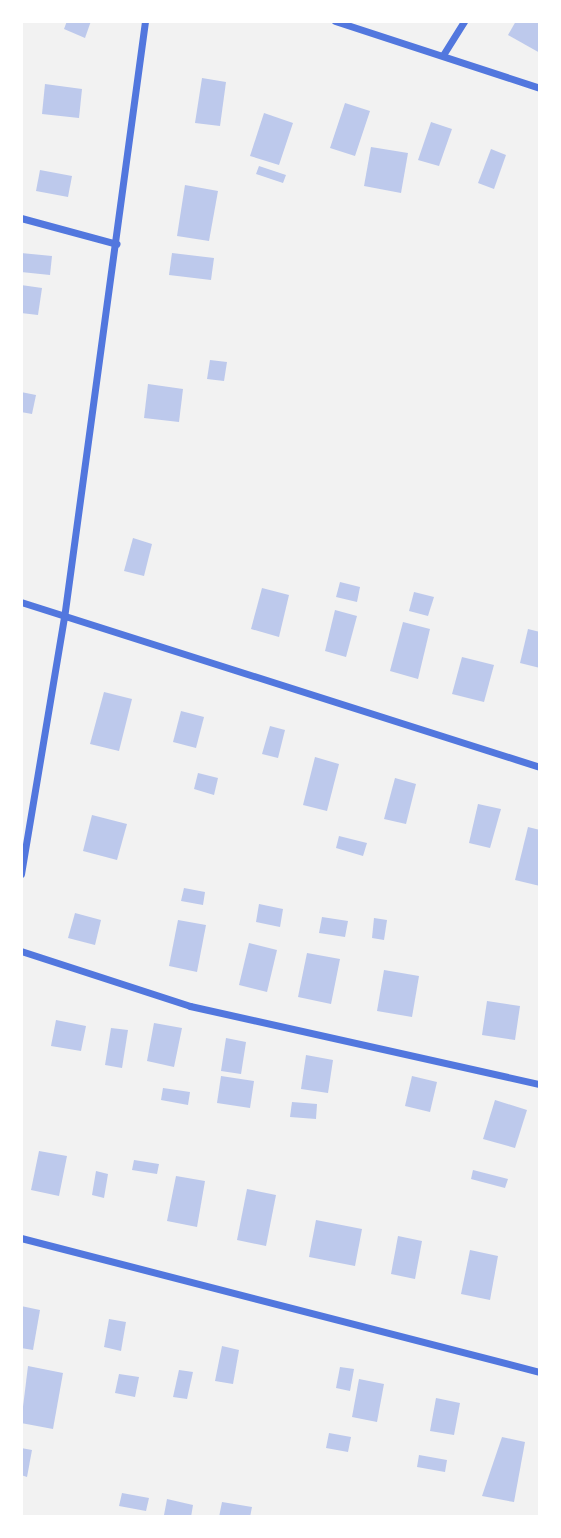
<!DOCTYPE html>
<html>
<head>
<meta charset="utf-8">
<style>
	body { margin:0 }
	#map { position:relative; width:561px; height:1538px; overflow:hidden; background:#f2f2f2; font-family:"Sofia Sans Condensed",sans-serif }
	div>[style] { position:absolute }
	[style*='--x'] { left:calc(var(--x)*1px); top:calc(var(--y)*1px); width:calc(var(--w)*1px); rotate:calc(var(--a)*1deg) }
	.building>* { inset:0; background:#bdc9ec }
	.minor>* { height:7px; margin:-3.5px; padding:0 3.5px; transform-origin:3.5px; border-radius:3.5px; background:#5277de }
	span { translate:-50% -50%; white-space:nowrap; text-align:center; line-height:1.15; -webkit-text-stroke:5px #fff; paint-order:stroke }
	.frame { position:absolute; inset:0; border:23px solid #fff; pointer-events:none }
</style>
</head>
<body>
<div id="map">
	<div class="building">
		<i style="clip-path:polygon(67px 21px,91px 21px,85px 38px,64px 29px)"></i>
		<i style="clip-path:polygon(516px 21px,540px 22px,540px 53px,508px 35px)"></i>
		<i style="clip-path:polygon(202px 78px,226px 82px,220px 126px,195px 123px)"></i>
		<i style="clip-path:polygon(45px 84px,82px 89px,79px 118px,42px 114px)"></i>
		<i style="clip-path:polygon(345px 103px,370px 111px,355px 156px,330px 148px)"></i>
		<i style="clip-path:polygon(264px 113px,293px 123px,279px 165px,250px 156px)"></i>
		<i style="clip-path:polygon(431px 122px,452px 129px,439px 166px,418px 160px)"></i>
		<i style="clip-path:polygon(371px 147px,408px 153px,401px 193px,364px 186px)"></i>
		<i style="clip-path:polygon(491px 149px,506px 155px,494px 189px,478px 183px)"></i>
		<i style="clip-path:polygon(259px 166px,286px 175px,283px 183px,256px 174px)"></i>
		<i style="clip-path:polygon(40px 170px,72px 176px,68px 197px,36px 191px)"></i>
		<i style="clip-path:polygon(185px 185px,218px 191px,209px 241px,177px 236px)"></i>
		<i style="clip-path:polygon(21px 253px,52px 256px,50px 275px,21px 272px)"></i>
		<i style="clip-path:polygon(172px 253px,214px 258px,211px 280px,169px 275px)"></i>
		<i style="clip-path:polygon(21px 285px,42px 288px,38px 315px,21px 313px)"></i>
		<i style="clip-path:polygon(210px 360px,227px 362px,224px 381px,207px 379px)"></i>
		<i style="clip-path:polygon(148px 384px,183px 389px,179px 422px,144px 418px)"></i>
		<i style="clip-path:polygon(21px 392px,36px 395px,32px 414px,21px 412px)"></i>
		<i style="clip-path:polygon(133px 538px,152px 544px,144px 576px,124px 571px)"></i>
		<i style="clip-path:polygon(340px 582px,360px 587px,357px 602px,336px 597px)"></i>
		<i style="clip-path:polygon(262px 588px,289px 595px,279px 637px,251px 629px)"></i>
		<i style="clip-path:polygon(414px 592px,434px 597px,428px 616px,409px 611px)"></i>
		<i style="clip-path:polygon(335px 610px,357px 616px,346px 657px,325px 651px)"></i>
		<i style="clip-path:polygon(403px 622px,430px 629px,418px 679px,390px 671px)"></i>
		<i style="clip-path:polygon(528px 629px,540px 632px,540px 668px,520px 663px)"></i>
		<i style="clip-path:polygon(462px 657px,494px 665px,484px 702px,452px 694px)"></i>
		<i style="clip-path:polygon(104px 692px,132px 699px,119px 751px,90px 744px)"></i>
		<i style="clip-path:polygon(181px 711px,204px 717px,196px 748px,173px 742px)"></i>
		<i style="clip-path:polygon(270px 726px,285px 730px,278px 758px,262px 754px)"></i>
		<i style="clip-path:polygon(315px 757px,339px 764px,327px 811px,303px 805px)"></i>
		<i style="clip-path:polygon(198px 773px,218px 778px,214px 795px,194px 789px)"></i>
		<i style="clip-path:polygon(395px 778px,416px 784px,406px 824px,384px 819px)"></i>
		<i style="clip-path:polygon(478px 804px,501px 809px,490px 848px,469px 843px)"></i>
		<i style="clip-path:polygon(92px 815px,127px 824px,117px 860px,83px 851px)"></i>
		<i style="clip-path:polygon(528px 827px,540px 830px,540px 886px,515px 880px)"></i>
		<i style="clip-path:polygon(339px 836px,367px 843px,363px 856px,336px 848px)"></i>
		<i style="clip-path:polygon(184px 888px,205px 892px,203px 905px,181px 901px)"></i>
		<i style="clip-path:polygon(259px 904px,283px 909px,280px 927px,256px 922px)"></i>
		<i style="clip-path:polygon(75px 913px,101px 920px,95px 945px,68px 938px)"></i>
		<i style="clip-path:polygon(322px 917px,348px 921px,345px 937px,319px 933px)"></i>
		<i style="clip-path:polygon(374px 918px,387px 920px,384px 940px,372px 938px)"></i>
		<i style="clip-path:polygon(178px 920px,206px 925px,197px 972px,169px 966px)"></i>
		<i style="clip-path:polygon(249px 943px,277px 950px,267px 992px,239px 985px)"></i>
		<i style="clip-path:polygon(307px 953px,340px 959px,331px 1004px,298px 997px)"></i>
		<i style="clip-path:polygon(384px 970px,419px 976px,412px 1017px,377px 1011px)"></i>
		<i style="clip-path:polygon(487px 1001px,520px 1006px,515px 1040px,482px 1035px)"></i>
		<i style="clip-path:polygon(56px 1020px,86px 1026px,81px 1051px,51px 1046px)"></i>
		<i style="clip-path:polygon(154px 1023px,182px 1028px,174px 1067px,147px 1061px)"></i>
		<i style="clip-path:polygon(111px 1028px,128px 1030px,122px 1068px,105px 1065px)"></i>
		<i style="clip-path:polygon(226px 1038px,246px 1042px,241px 1074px,221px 1071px)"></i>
		<i style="clip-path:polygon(306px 1055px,333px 1060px,328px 1093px,301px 1089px)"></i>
		<i style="clip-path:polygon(221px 1076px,254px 1081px,250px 1108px,217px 1103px)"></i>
		<i style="clip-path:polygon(412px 1076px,437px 1082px,430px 1112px,405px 1106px)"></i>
		<i style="clip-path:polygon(163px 1088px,190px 1092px,188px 1105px,161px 1100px)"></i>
		<i style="clip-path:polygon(495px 1100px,527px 1110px,515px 1148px,483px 1139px)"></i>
		<i style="clip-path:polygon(292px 1102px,317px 1104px,316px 1119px,290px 1117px)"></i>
		<i style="clip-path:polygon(39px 1151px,67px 1156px,59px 1196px,31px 1190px)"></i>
		<i style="clip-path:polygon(134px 1160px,159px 1164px,157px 1174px,132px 1170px)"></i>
		<i style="clip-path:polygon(473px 1170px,508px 1179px,505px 1188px,471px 1179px)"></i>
		<i style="clip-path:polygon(96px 1171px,108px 1174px,104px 1198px,92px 1195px)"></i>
		<i style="clip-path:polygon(176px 1176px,205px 1181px,197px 1227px,167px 1221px)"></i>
		<i style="clip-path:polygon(247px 1189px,276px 1195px,266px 1246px,237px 1240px)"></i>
		<i style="clip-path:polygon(316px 1220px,362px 1229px,355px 1266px,309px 1257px)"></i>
		<i style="clip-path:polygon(398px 1236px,422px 1241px,415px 1279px,391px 1274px)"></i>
		<i style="clip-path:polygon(470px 1250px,498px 1256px,490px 1300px,461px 1294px)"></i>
		<i style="clip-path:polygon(21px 1306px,40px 1310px,33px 1350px,21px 1348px)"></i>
		<i style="clip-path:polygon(109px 1319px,126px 1322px,121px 1351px,104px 1347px)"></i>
		<i style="clip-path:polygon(222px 1346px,239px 1350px,233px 1384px,215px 1381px)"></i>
		<i style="clip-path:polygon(28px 1366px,63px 1373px,53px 1429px,21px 1423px)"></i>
		<i style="clip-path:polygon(340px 1367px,354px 1369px,350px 1391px,336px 1388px)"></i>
		<i style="clip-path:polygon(179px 1370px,193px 1372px,187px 1399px,173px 1397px)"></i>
		<i style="clip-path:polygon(119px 1374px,139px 1377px,135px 1397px,115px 1393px)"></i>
		<i style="clip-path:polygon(359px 1379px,384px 1384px,377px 1422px,352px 1417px)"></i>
		<i style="clip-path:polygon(436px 1398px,460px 1403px,454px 1435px,430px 1431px)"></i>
		<i style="clip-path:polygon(329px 1433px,351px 1437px,348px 1452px,326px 1448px)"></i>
		<i style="clip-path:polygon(502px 1437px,525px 1442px,514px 1502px,482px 1496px)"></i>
		<i style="clip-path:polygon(21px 1448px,32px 1450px,27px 1477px,21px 1475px)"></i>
		<i style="clip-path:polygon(419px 1455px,447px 1460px,445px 1472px,417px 1467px)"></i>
		<i style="clip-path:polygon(122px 1493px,149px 1498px,146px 1511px,119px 1506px)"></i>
		<i style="clip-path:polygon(167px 1499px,193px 1505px,191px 1517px,164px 1515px)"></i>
		<i style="clip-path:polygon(222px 1502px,252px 1507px,250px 1517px,219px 1517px)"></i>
	</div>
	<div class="minor">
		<i style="--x:335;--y:21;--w:216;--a:18.1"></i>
		<i style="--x:443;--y:55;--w:40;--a:-58"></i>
		<i style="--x:21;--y:218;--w:99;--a:15.2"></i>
		<i style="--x:21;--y:602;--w:545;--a:17.64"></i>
		<i style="--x:21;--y:874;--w:260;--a:-80.5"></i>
		<i style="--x:64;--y:618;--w:602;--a:-82.27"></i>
		<i style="--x:21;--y:951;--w:178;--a:18"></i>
		<i style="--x:190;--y:1006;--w:359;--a:12.6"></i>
		<i style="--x:21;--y:1238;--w:536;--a:14.48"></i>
	</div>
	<div class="frame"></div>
</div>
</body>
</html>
